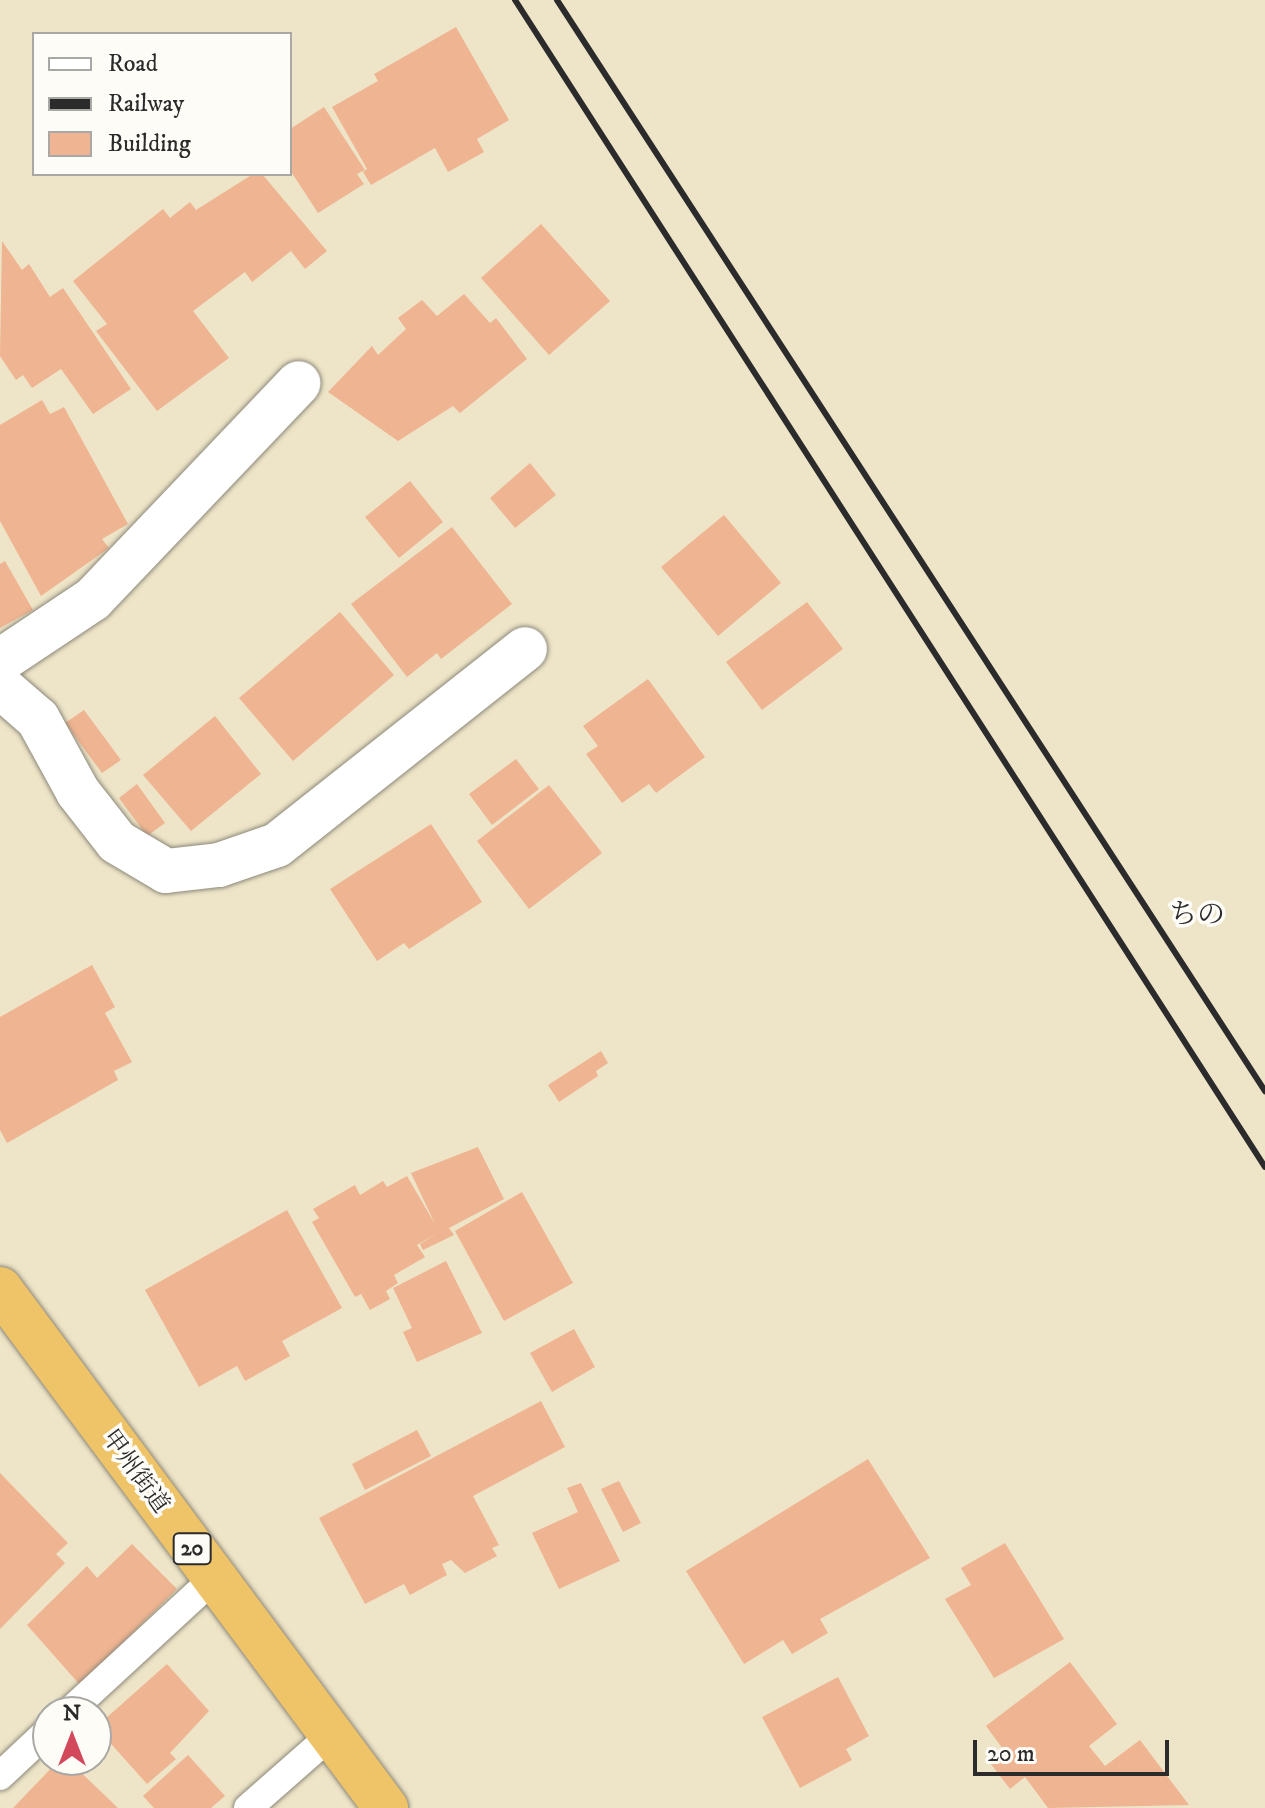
<!DOCTYPE html>
<html>
<head>
<meta charset="utf-8">
<style>
	body { margin:0 }
	#map { position:relative; width:1265px; height:1808px; overflow:hidden; background:#eee5c8; font-family:"IM FELL DW Pica","Noto Serif JP",serif }
	div>[style] { position:absolute }
	[style*='--x'] { left:calc(var(--x)*1px); top:calc(var(--y)*1px); width:calc(var(--w)*1px); rotate:calc(var(--a)*1deg) }
	.building>* { inset:0; background:#efb491 }
	.roads { filter:drop-shadow(0 0 2px #8c887a) drop-shadow(0 0 2px #8c887a) }
	.service>* { height:28px; margin:-14px; padding:0 14px; transform-origin:14px; border-radius:14px; background:#fff }
	.minor>* { height:44px; margin:-22px; padding:0 22px; transform-origin:22px; border-radius:22px; background:#fff }
	.trunk>* { height:44px; margin:-22px; padding:0 22px; transform-origin:22px; border-radius:22px; background:#efc469 }
	.rail>* { height:6px; margin:-3px; padding:0 3px; transform-origin:3px; border-radius:3px; background:#2b2b2b }
	span { translate:-50% -50%; white-space:nowrap; text-align:center; line-height:1.15; -webkit-text-stroke:7px #fdfcf7; paint-order:stroke }
	.shield-label span { padding:2px 6px; background:#fdfcf7; border:2px solid; border-radius:6px; -webkit-text-stroke-width:0 }
	.shield-label { font-size:22px; color:#2b2b2b; font-weight:700 }
	.street-label { font-size:24px; color:#2b2b2b }
	.quarter-label { font-size:28px; color:#2b2b2b }
	.legend { position:absolute; left:32px; top:32px; width:260px; height:144px; box-sizing:border-box; background:#fdfcf7; border:2px solid #a9a8a5; margin:0; padding:10px 14px; list-style:none; font-size:24px; color:#2b2b2b }
	.legend li { display:flex; align-items:center; gap:16px; height:40px }
	.legend b { width:40px; border:2px solid #a9a8a5 }
	.north { position:absolute; left:32px; top:1696px; width:80px; height:80px; box-sizing:border-box; background:#fdfcf7; border:2px solid #a9a8a5; border-radius:50%; rotate:0deg; font-size:22px; font-weight:700; line-height:32px; text-align:center; color:#2b2b2b }
	.north::after { content:''; display:block; margin:auto; width:28px; height:36px; background:#d1495b; clip-path:polygon(50% 0,100% 100%,50% 72%,0 100%) }
	.scale { position:absolute; left:973px; top:1740px; width:196px; height:36px; box-sizing:border-box; border:4px solid #2b2b2b; border-top:0; padding-left:10px; font-size:24px; line-height:28px; white-space:nowrap; color:#2b2b2b; -webkit-text-stroke:6px #fdfcf7; paint-order:stroke }
</style>
</head>
<body>
<div id="map">
	<div class="building">
		<i style="clip-path:polygon(456px 27px,509px 120px,477px 139px,484px 152px,448px 172px,435px 148px,371px 185px,363px 172px,367px 169px,332px 107px,378px 81px,374px 74px)"></i>
		<i style="clip-path:polygon(324px 107px,365px 170px,357px 174px,364px 184px,318px 213px,290px 170px,290px 129px)"></i>
		<i style="clip-path:polygon(253px 174px,262px 174px,327px 251px,305px 269px,291px 251px,252px 282px,245px 272px,193px 311px,229px 358px,157px 411px,96px 331px,107px 324px,73px 281px,163px 209px,170px 218px,190px 202px,196px 210px)"></i>
		<i style="clip-path:polygon(541px 224px,610px 301px,549px 355px,481px 278px)"></i>
		<i style="clip-path:polygon(2px 241px,22px 270px,29px 264px,50px 297px,63px 288px,131px 389px,93px 414px,61px 369px,32px 388px,23px 375px,16px 380px,0 356px)"></i>
		<i style="clip-path:polygon(464px 294px,490px 323px,496px 318px,527px 359px,460px 413px,453px 406px,398px 441px,328px 392px,372px 346px,378px 355px,406px 329px,398px 318px,422px 300px,437px 316px)"></i>
		<i style="clip-path:polygon(42px 400px,50px 414px,64px 407px,128px 524px,102px 539px,109px 548px,41px 596px,0 521px,0 425px)"></i>
		<i style="clip-path:polygon(530px 463px,556px 495px,515px 528px,490px 498px)"></i>
		<i style="clip-path:polygon(410px 481px,443px 522px,399px 558px,365px 517px)"></i>
		<i style="clip-path:polygon(724px 515px,781px 583px,718px 636px,661px 567px)"></i>
		<i style="clip-path:polygon(452px 527px,512px 604px,441px 659px,437px 653px,407px 677px,351px 604px)"></i>
		<i style="clip-path:polygon(5px 561px,33px 610px,0 628px,0 564px)"></i>
		<i style="clip-path:polygon(807px 602px,843px 649px,762px 710px,726px 662px)"></i>
		<i style="clip-path:polygon(340px 612px,394px 675px,293px 761px,239px 698px)"></i>
		<i style="clip-path:polygon(648px 679px,705px 757px,656px 793px,649px 784px,622px 803px,586px 754px,598px 746px,583px 726px)"></i>
		<i style="clip-path:polygon(84px 710px,121px 760px,102px 773px,65px 723px)"></i>
		<i style="clip-path:polygon(215px 716px,261px 774px,191px 831px,143px 775px)"></i>
		<i style="clip-path:polygon(516px 759px,539px 789px,492px 825px,469px 794px)"></i>
		<i style="clip-path:polygon(137px 784px,165px 823px,147px 836px,119px 798px)"></i>
		<i style="clip-path:polygon(549px 785px,602px 853px,529px 909px,477px 841px)"></i>
		<i style="clip-path:polygon(431px 824px,482px 902px,409px 949px,404px 943px,377px 961px,330px 889px)"></i>
		<i style="clip-path:polygon(92px 965px,115px 1007px,105px 1013px,132px 1062px,114px 1071px,118px 1080px,7px 1143px,0 1130px,0 1017px)"></i>
		<i style="clip-path:polygon(601px 1051px,608px 1063px,596px 1071px,598px 1076px,559px 1102px,548px 1085px)"></i>
		<i style="clip-path:polygon(478px 1147px,504px 1199px,449px 1228px,454px 1235px,423px 1250px,420px 1244px,439px 1232px,417px 1245px,425px 1257px,394px 1275px,398px 1283px,386px 1291px,390px 1299px,370px 1310px,361px 1294px,355px 1297px,312px 1222px,319px 1218px,313px 1209px,355px 1185px,360px 1195px,383px 1181px,387px 1187px,407px 1176px,435px 1224px,411px 1173px)"></i>
		<i style="clip-path:polygon(522px 1192px,573px 1283px,504px 1321px,455px 1231px)"></i>
		<i style="clip-path:polygon(287px 1210px,342px 1308px,282px 1341px,290px 1356px,245px 1381px,237px 1366px,199px 1387px,145px 1290px)"></i>
		<i style="clip-path:polygon(446px 1261px,482px 1333px,417px 1362px,403px 1332px,412px 1328px,393px 1288px)"></i>
		<i style="clip-path:polygon(574px 1329px,595px 1367px,552px 1392px,530px 1353px)"></i>
		<i style="clip-path:polygon(541px 1401px,565px 1447px,473px 1496px,499px 1545px,492px 1548px,497px 1556px,465px 1573px,451px 1560px,442px 1564px,447px 1575px,410px 1595px,404px 1584px,365px 1604px,319px 1518px)"></i>
		<i style="clip-path:polygon(417px 1430px,431px 1456px,365px 1490px,352px 1464px)"></i>
		<i style="clip-path:polygon(868px 1459px,930px 1558px,820px 1619px,828px 1633px,792px 1654px,783px 1640px,744px 1664px,686px 1571px)"></i>
		<i style="clip-path:polygon(0 1473px,68px 1543px,56px 1554px,65px 1563px,0 1629px)"></i>
		<i style="clip-path:polygon(619px 1481px,641px 1523px,623px 1532px,601px 1489px)"></i>
		<i style="clip-path:polygon(581px 1483px,620px 1561px,559px 1589px,532px 1533px,578px 1512px,567px 1488px)"></i>
		<i style="clip-path:polygon(1005px 1543px,1064px 1639px,994px 1678px,945px 1599px,971px 1585px,961px 1568px)"></i>
		<i style="clip-path:polygon(132px 1544px,177px 1589px,80px 1685px,27px 1625px,87px 1566px,97px 1578px)"></i>
		<i style="clip-path:polygon(1070px 1662px,1117px 1724px,1089px 1746px,1105px 1766px,1140px 1740px,1189px 1805px,1048px 1808px,1025px 1777px,1010px 1789px,988px 1760px,1003px 1749px,986px 1726px)"></i>
		<i style="clip-path:polygon(167px 1664px,209px 1711px,170px 1753px,176px 1759px,147px 1784px,96px 1727px)"></i>
		<i style="clip-path:polygon(838px 1677px,869px 1736px,846px 1749px,852px 1760px,800px 1788px,762px 1717px)"></i>
		<i style="clip-path:polygon(188px 1755px,225px 1796px,211px 1808px,154px 1808px,143px 1796px)"></i>
		<i style="clip-path:polygon(59px 1760px,68px 1760px,118px 1808px,13px 1808px)"></i>
	</div>
	<div class="roads">
		<div class="service">
			<i style="--x:69;--y:1712;--w:197;--a:-42.7"></i>
			<i style="--x:0;--y:1776;--w:66;--a:-43.2"></i>
			<i style="--x:248;--y:1808;--w:109;--a:-41.3"></i>
		</div>
		<div class="minor">
			<i style="--x:0;--y:661;--w:112;--a:-33.7"></i>
			<i style="--x:93;--y:599;--w:298;--a:-46.4"></i>
			<i style="--x:0;--y:686;--w:50;--a:41"></i>
			<i style="--x:38;--y:719;--w:83;--a:61.3"></i>
			<i style="--x:78;--y:792;--w:63;--a:52"></i>
			<i style="--x:117;--y:842;--w:57;--a:30.6"></i>
			<i style="--x:166;--y:871;--w:53;--a:-6.5"></i>
			<i style="--x:219;--y:865;--w:61;--a:-19"></i>
			<i style="--x:277;--y:845;--w:316;--a:-38.3"></i>
		</div>
		<div class="trunk">
			<i style="--x:0;--y:1289;--w:647;--a:53.36"></i>
		</div>
	</div>
	<div class="rail">
		<i style="--x:515;--y:0;--w:1387;--a:57.27"></i>
		<i style="--x:557;--y:0;--w:1301;--a:57.02"></i>
	</div>
	<div class="shield-label">
		<span style="left:192px;top:1549px">20</span>
	</div>
	<div class="street-label">
		<span style="left:135px;top:1472px;rotate:54deg">甲州街道</span>
	</div>
	<div class="quarter-label">
		<span style="left:1197px;top:915px">ちの</span>
	</div>
	<ul class="legend">
	<li><b style="height:10px;background:#fff"></b>Road</li>
	<li><b style="height:10px;background:#2b2b2b"></b>Railway</li>
	<li><b style="height:22px;background:#efb491"></b>Building</li>
	</ul>
	<div class="north">N</div>
	<div class="scale">20 m</div>
</div>
</body>
</html>
